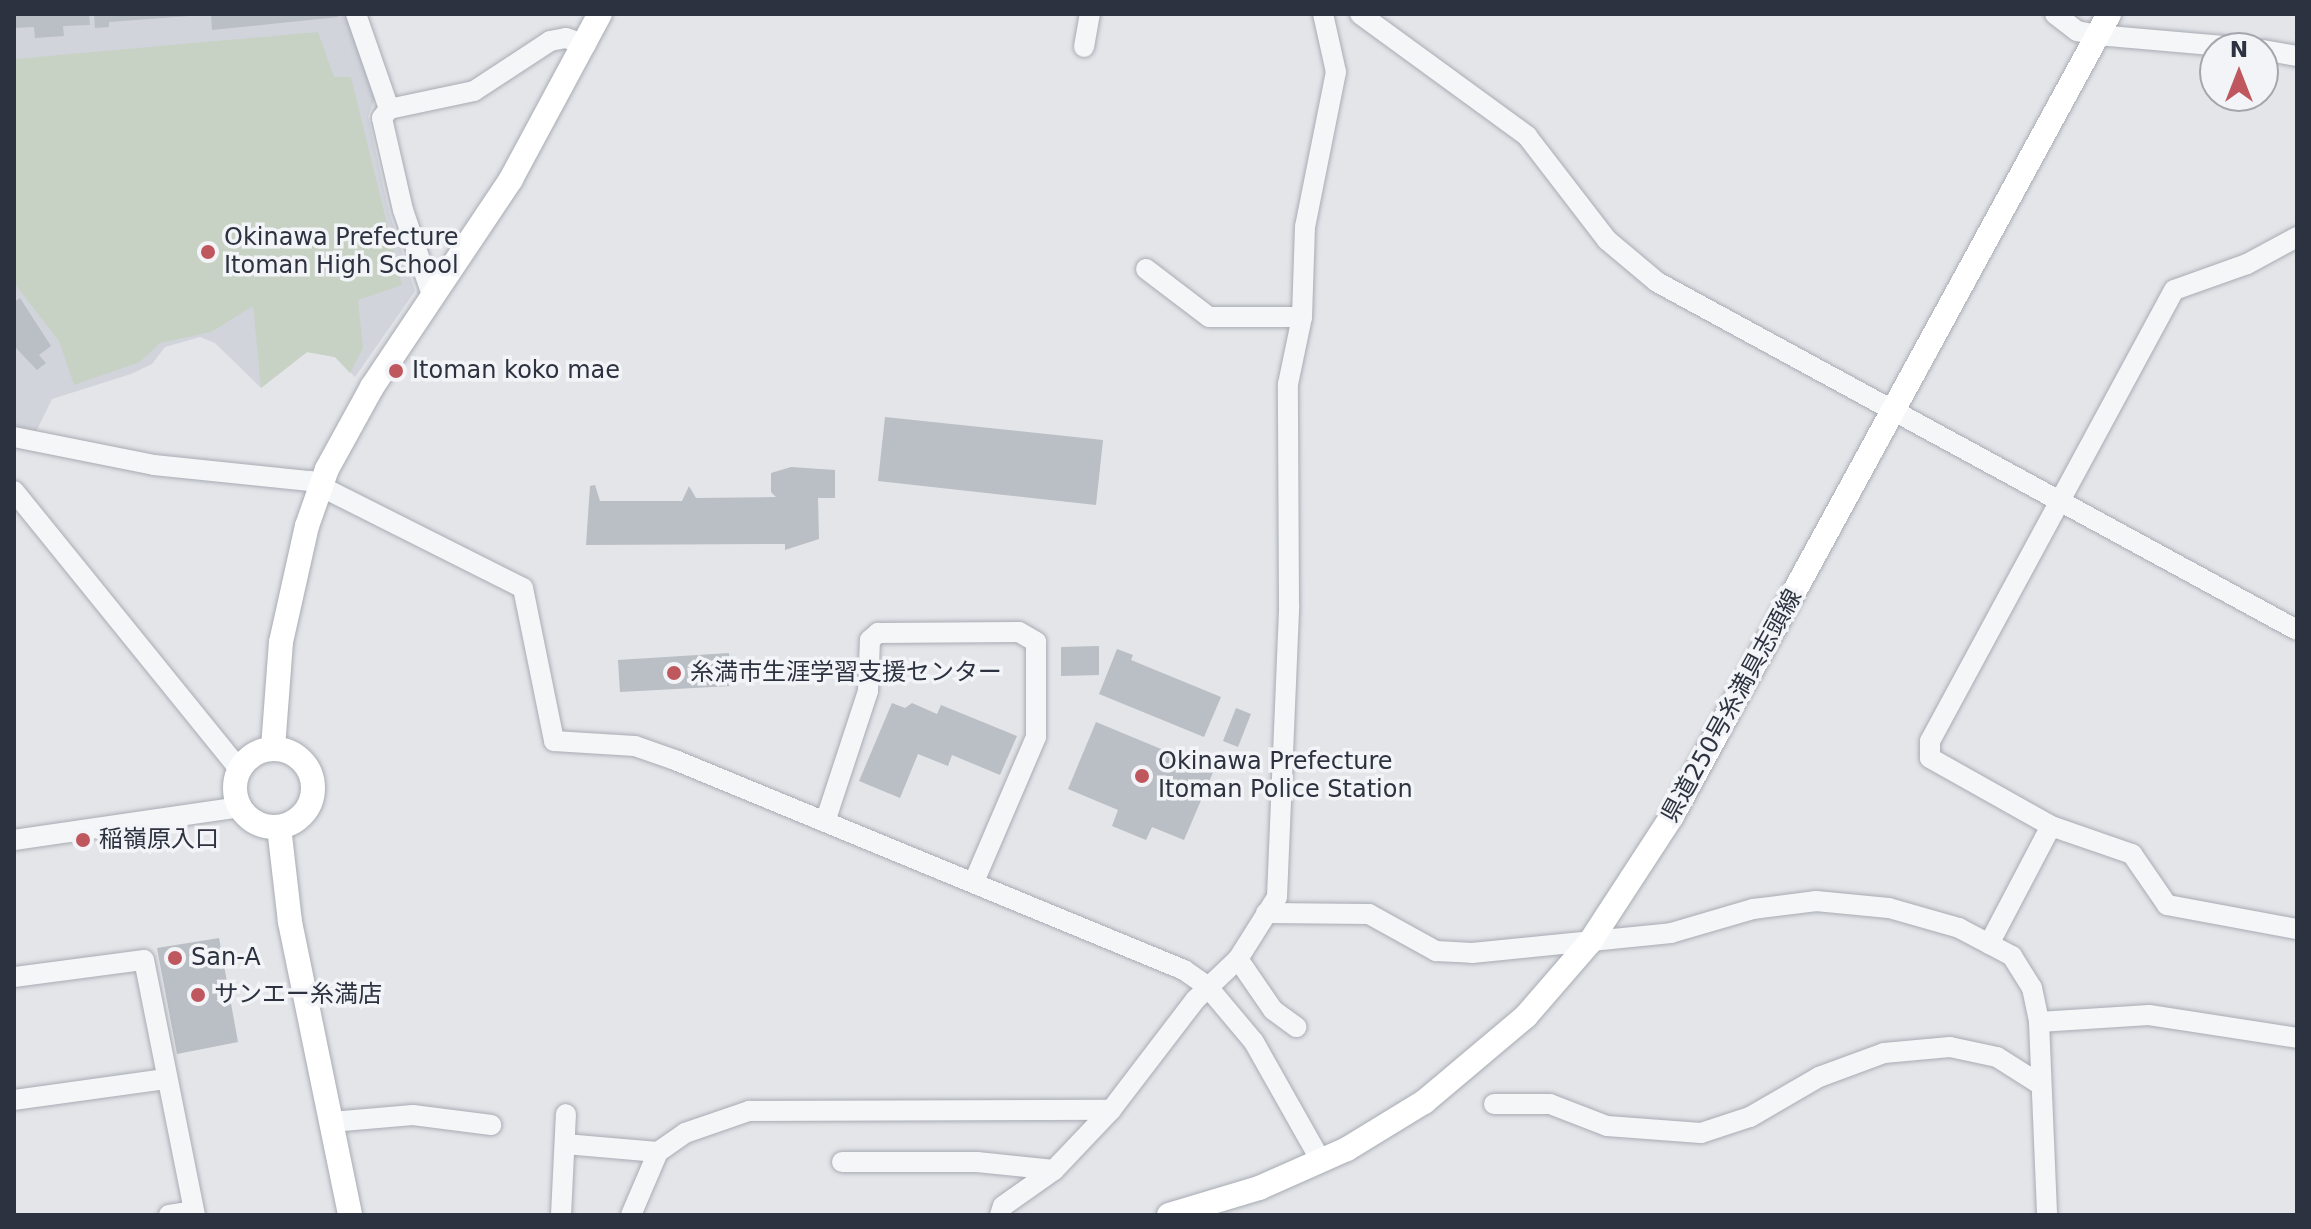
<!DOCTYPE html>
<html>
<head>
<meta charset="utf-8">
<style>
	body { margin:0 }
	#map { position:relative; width:2311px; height:1229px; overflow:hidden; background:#e3e5e9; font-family:"DejaVu Sans","Noto Sans JP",sans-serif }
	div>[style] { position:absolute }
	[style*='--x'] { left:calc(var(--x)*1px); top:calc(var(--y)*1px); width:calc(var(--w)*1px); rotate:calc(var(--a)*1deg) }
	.built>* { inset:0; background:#d1d4db }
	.green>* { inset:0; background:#c7d2c5 }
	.building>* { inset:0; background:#babec5 }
	.roads { filter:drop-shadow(0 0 2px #a8acb3) drop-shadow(0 0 2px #a8acb3) }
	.minor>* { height:20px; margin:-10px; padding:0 10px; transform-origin:10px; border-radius:10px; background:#f5f6f8 }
	.major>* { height:24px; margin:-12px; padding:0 12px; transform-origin:12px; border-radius:12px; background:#fff }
	.major>.ring { margin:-12px; padding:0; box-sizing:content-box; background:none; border:24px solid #fff; border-radius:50% }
	.dots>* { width:22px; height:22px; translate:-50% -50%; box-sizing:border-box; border:4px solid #f2f4f7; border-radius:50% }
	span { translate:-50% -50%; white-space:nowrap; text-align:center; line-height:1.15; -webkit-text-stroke:7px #f2f4f7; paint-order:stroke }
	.poi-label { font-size:24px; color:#2c323f }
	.left { translate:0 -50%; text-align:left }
	.street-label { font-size:24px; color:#2c323f }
	.frame { position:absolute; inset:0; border:16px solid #2c323f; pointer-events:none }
	.north { position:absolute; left:2199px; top:32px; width:80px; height:80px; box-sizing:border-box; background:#f2f4f7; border:2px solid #a3a6ad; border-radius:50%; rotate:0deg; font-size:22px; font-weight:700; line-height:32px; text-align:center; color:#2c323f }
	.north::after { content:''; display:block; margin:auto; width:28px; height:36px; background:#bf575f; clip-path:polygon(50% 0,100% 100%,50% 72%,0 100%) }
</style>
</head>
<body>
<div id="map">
	<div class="built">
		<i style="clip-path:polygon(14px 14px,349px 14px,377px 93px,368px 116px,389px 212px,415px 291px,355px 377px,335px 357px,307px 352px,261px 388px,215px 343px,200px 337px,165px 347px,152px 364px,131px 374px,52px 399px,35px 434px,14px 428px)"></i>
	</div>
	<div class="green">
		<i style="clip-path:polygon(318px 32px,334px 77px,351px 77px,402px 285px,358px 300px,363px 348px,350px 373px,335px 357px,307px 352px,261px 388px,253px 306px,211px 332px,160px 343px,140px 362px,74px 385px,59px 341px,14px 283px,14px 59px)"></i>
	</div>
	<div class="building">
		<i style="clip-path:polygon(14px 14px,89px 14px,90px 25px,63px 26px,64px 36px,35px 38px,34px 27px,14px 28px)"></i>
		<i style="clip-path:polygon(94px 14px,189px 14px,189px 16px,109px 22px,109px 27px,95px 28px)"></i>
		<i style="clip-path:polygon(211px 14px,338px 14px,338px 17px,212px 30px)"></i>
		<i style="clip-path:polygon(20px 298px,51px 346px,39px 355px,46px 363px,37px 370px,14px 346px,14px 302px)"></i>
		<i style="clip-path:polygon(885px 417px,1103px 440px,1096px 505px,878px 481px)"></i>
		<i style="clip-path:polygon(791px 467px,835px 470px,835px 498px,818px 498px,819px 539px,785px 550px,785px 544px,586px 545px,590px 486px,595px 485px,600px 501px,682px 501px,689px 486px,696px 498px,776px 497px,771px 492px,771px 473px)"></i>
		<i style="clip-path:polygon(1099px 646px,1099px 675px,1061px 676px,1061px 647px)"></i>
		<i style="clip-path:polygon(1117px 649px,1133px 655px,1131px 660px,1221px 697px,1204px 737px,1099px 694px)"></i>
		<i style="clip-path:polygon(729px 653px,731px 686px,620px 692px,618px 660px)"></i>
		<i style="clip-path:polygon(892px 703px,905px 708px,912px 703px,937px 714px,941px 705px,1017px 736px,1000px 775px,952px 755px,948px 766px,918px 754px,900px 798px,859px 781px)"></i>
		<i style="clip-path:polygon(1236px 708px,1251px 714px,1238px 747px,1223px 741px)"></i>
		<i style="clip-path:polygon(1096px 722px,1190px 761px,1193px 753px,1217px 763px,1184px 840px,1152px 827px,1146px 840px,1112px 826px,1118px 810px,1068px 789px)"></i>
		<i style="clip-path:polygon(219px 938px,238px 1042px,177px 1054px,157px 948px)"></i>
	</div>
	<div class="roads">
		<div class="minor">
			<i style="--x:356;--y:14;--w:101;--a:70.8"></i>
			<i style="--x:1360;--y:14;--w:207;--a:36.1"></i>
			<i style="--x:1527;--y:136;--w:131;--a:52.4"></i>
			<i style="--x:1607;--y:240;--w:65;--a:40"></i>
			<i style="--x:1657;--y:282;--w:728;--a:28.54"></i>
			<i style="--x:2055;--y:14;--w:28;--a:38"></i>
			<i style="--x:2077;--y:31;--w:20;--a:11"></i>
			<i style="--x:2097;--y:35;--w:150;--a:5"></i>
			<i style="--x:1084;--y:47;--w:34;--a:-80"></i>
			<i style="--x:2263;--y:50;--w:35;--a:10"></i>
			<i style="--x:2297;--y:237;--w:57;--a:151.6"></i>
			<i style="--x:2247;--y:264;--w:77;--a:160.4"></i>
			<i style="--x:2174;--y:290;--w:513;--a:118.41"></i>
			<i style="--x:1930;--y:741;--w:17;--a:90"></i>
			<i style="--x:1930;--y:758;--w:139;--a:29.3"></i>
			<i style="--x:2051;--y:826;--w:86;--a:19.1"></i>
			<i style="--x:2132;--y:854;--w:62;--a:55.5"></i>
			<i style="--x:2167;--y:905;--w:132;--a:10.5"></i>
			<i style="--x:1146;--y:269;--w:79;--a:37.3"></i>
			<i style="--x:1209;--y:317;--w:93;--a:0"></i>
			<i style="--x:433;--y:298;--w:93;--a:-108.8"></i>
			<i style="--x:403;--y:210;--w:94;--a:-102.9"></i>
			<i style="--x:382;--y:118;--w:11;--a:-52"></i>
			<i style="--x:389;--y:109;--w:87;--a:-12"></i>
			<i style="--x:474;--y:91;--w:91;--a:-33.3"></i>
			<i style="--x:550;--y:41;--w:16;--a:-11"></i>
			<i style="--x:566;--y:38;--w:21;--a:19"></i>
			<i style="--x:14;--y:437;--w:143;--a:11.3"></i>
			<i style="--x:154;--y:465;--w:157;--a:5.9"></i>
			<i style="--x:310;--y:481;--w:238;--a:26.7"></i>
			<i style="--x:523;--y:588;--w:156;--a:78.5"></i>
			<i style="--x:554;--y:741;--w:81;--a:3.5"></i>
			<i style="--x:635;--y:746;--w:42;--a:19.3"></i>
			<i style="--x:675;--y:760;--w:551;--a:22.42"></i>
			<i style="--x:1184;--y:970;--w:28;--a:35"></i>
			<i style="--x:1207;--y:986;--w:73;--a:50"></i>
			<i style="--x:1254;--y:1042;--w:137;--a:60.6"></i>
			<i style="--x:14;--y:491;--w:358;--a:51"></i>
			<i style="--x:825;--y:822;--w:138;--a:-71.8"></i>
			<i style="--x:868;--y:691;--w:51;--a:-87.8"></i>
			<i style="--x:870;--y:640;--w:11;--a:-41"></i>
			<i style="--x:878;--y:633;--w:141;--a:-0.4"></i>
			<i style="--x:1019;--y:632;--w:20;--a:30"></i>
			<i style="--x:1036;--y:642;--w:95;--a:90"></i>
			<i style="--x:1036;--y:737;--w:158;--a:113.2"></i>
			<i style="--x:14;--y:840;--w:227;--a:-8.3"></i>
			<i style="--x:1266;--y:913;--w:103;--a:0.6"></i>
			<i style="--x:1369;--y:914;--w:77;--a:28.9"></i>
			<i style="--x:1436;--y:951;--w:36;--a:3"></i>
			<i style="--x:1472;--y:953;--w:200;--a:-5.7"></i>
			<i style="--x:1671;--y:933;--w:85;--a:-16.3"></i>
			<i style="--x:1753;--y:909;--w:64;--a:-7.2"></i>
			<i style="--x:1816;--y:901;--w:73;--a:5.5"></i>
			<i style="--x:1889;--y:908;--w:73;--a:15.9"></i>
			<i style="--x:1959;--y:928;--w:60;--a:27.8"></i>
			<i style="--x:2012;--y:956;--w:38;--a:58"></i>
			<i style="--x:2032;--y:988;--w:35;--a:78"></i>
			<i style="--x:2039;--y:1022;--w:193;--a:87.6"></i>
			<i style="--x:1989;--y:944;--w:133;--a:-62.3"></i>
			<i style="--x:1238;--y:959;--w:62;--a:55.5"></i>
			<i style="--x:1273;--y:1010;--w:29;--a:36"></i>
			<i style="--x:14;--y:977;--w:131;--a:-7.5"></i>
			<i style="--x:144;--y:960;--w:260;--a:78.7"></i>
			<i style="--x:2039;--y:1022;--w:110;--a:-3.6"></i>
			<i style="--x:2149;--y:1015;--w:150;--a:8.8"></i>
			<i style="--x:14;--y:1100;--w:152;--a:-7.9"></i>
			<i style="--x:1494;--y:1104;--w:56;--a:0"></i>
			<i style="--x:1550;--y:1104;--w:61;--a:21.1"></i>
			<i style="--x:1607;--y:1126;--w:94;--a:4.3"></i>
			<i style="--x:1701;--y:1133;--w:52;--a:-18.1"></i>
			<i style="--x:1750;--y:1117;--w:80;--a:-30.1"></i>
			<i style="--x:1819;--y:1077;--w:69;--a:-20.3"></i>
			<i style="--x:1884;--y:1053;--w:66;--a:-5.2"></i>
			<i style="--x:1950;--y:1047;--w:48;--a:12"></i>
			<i style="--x:1997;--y:1057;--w:49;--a:32.4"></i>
			<i style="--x:331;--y:1122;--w:82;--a:-4.9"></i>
			<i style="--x:413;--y:1115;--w:79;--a:7.3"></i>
			<i style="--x:565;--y:1144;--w:93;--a:4.9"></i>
			<i style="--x:842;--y:1162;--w:135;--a:0"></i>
			<i style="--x:977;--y:1162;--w:77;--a:5.9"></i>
			<i style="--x:169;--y:1215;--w:25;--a:-9"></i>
			<i style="--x:561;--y:1215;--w:101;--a:-87.2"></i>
			<i style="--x:631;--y:1215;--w:69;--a:-66.8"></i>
			<i style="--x:658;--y:1152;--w:33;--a:-35"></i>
			<i style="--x:685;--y:1133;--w:68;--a:-19"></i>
			<i style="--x:749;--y:1111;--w:362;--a:-0.2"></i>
			<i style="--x:1000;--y:1215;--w:9;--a:-72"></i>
			<i style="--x:1003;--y:1206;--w:62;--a:-35.2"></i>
			<i style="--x:1054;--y:1170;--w:83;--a:-46.5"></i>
			<i style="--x:1111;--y:1110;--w:138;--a:-52.6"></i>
			<i style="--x:1195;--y:1000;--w:59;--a:-43.6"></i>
			<i style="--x:1238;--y:959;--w:73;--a:-57.8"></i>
			<i style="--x:1277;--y:897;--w:292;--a:-87.6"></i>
			<i style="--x:1289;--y:605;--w:221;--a:-90.3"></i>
			<i style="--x:1288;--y:384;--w:68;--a:-78.2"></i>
			<i style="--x:1302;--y:317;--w:90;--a:-88.1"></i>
			<i style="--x:1305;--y:227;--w:158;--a:-78.7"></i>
			<i style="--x:1336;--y:72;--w:59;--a:-102.6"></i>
		</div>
		<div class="major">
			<i style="--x:273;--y:748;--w:106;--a:-85.7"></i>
			<i style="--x:281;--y:642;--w:119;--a:-77.4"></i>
			<i style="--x:307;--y:526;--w:60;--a:-70.7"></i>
			<i style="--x:327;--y:469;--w:94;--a:-61.2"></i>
			<i style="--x:372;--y:387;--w:250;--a:-56.2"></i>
			<i style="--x:511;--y:179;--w:187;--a:-61.7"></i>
			<i class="ring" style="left:235px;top:749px;width:54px;height:54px"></i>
			<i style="--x:279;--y:827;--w:96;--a:83.4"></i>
			<i style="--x:290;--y:922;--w:299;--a:78.4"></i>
			<i style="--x:1169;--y:1215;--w:94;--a:-16.7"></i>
			<i style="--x:1259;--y:1188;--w:96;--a:-23.9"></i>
			<i style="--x:1347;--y:1149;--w:90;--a:-31.4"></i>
			<i style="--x:1424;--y:1102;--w:133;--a:-40.1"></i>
			<i style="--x:1526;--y:1016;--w:98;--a:-49.1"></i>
			<i style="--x:1590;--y:942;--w:150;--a:-56.9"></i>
			<i style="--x:1672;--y:816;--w:913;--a:-61.41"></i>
		</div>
	</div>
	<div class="dots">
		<i style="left:208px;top:252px;background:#bf575f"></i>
		<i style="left:396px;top:371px;background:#bf575f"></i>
		<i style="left:674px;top:673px;background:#bf575f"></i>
		<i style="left:1142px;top:776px;background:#bf575f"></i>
		<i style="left:83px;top:840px;background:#bf575f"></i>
		<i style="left:175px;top:958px;background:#bf575f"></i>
		<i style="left:198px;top:995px;background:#bf575f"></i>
	</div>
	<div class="poi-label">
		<span class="left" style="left:224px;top:252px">Okinawa Prefecture<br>Itoman High School</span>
		<span class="left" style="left:412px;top:371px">Itoman koko mae</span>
		<span class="left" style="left:690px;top:673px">糸満市生涯学習支援センター</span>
		<span class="left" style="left:1158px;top:776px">Okinawa Prefecture<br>Itoman Police Station</span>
		<span class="left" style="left:99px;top:840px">稲嶺原入口</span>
		<span class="left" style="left:191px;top:958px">San-A</span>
		<span class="left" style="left:214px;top:995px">サンエー糸満店</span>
	</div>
	<div class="street-label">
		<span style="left:1732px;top:706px;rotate:-61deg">県道250号糸満具志頭線</span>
	</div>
	<div class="frame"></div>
	<div class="north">N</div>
</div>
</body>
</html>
